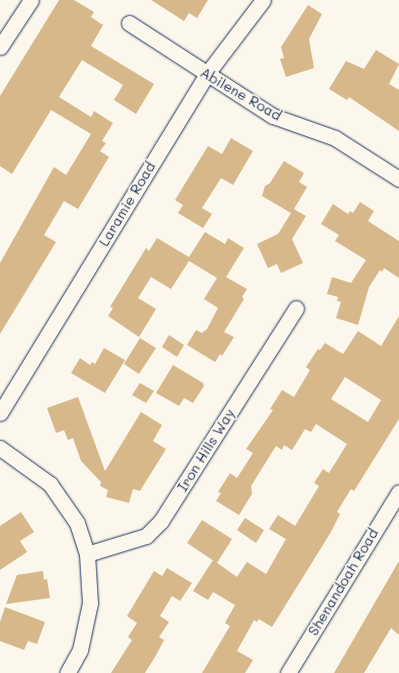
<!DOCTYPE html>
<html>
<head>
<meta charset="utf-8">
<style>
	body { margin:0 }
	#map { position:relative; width:399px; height:673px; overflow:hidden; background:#fbf7ec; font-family:Mali,sans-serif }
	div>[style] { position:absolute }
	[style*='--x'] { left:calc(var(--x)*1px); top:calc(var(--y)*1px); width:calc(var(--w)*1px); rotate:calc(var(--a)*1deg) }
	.building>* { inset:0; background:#d7b88b }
	.roads { filter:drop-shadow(0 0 1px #1b2f5e) drop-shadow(0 0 1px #1b2f5e) }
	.minor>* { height:15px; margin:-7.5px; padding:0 7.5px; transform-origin:7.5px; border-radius:7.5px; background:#fbf7ec }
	span { translate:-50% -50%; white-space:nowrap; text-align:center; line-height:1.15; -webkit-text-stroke:3.5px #fbf7ec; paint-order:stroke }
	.street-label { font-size:14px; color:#1b2f5e }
</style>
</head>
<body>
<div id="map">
	<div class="building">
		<i style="clip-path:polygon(59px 0,74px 0,94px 12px,91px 17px,103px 25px,91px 46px,154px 84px,136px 114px,114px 100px,123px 85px,82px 60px,59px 97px,91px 117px,94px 111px,113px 123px,102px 141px,106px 143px,100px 151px,109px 157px,78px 209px,64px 201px,44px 235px,56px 242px,0 334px,0 263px,54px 167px,66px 175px,91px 134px,51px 110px,12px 174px,0 166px,0 96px)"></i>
		<i style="clip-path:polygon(151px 0,208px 0,197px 18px,189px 13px,184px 21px)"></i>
		<i style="clip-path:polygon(308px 5px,322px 14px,309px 39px,314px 68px,286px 77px,280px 59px,284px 58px,281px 47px)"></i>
		<i style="clip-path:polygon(376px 50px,399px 64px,389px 84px,399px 90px,399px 131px,349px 97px,347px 100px,329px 89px,346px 61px,364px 69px)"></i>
		<i style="clip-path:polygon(231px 138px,253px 151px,233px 185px,221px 178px,202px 208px,212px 214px,203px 228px,178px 213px,183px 205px,175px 200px,208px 146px,222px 154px)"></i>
		<i style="clip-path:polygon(284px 161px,304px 173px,299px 182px,307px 187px,294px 209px,306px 216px,292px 239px,303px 263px,281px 273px,277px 264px,268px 268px,257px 244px,278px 234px,291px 213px,262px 196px,265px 186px,270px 183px)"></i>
		<i style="clip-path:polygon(360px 202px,374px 211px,368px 221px,399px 241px,399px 278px,384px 268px,382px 272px,380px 270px,369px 287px,358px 325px,336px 318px,341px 302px,337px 301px,338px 297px,327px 294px,332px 277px,351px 283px,366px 260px,335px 241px,339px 235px,321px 224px,333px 204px,348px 214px,350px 211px,353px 213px)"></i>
		<i style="clip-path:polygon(205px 232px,225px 244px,228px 238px,244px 248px,226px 277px,247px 289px,242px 297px,244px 299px,224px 332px,234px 337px,222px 356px,220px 354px,215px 362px,187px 345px,196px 330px,202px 333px,207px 329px,218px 308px,204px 299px,217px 278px,189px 261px,171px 289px,151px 277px,138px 298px,156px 309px,139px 337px,108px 316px,113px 308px,110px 307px,146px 248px,149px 251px,157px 238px,189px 257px)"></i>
		<i style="clip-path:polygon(evenodd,399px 316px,399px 419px,354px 491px,351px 489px,337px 512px,340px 514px,331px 532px,272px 627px,259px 619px,257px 622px,254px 620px,237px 651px,253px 660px,245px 673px,202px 673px,230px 626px,225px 623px,235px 605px,213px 592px,208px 600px,193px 591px,213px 560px,237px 577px,247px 562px,266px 574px,286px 539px,269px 529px,278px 515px,295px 526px,319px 486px,314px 483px,323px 469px,329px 473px,347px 444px,316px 424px,311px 432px,305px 429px,292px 450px,284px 445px,282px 450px,276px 446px,251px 486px,252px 494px,239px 515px,216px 501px,221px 493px,218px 492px,230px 473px,237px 478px,253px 453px,246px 449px,273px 410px,270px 409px,282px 390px,294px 397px,310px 370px,306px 367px,318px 349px,320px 350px,325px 343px,343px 354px,358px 331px,381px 346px,399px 316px,345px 377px,381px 400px,368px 422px,331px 399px,345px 377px)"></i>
		<i style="clip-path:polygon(169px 335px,184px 345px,177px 357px,162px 347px)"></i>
		<i style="clip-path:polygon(140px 338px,156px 348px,139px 374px,124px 364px)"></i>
		<i style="clip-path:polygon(104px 348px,125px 360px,105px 393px,71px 373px,80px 358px,90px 365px,92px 362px,95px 364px)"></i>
		<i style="clip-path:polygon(173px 365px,203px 383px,204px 386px,193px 403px,184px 398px,179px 406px,156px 393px)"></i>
		<i style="clip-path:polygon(140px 383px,154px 391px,146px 403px,132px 395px)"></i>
		<i style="clip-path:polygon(78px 397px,105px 471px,141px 412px,162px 425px,153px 441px,166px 449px,140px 491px,133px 489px,129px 503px,106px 497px,108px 490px,100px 486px,101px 482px,81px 461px,73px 438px,68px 440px,64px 430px,56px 433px,47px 408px)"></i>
		<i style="clip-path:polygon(21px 512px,34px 532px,20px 541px,27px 552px,0 570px,0 526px)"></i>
		<i style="clip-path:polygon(245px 518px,264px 530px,256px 543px,237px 530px)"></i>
		<i style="clip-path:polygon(202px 520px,232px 539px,217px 563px,187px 543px)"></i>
		<i style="clip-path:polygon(399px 561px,399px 635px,391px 628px,364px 673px,334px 673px)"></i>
		<i style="clip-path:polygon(167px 568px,192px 583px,180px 601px,172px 596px,160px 616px,169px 622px,159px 637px,164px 640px,155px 657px,145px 673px,111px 673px,132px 640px,128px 637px,137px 623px,127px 616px,154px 571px,162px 576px)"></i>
		<i style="clip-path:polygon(43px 571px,44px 580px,47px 579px,50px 598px,6px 604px,17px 575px)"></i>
		<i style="clip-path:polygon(5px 607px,45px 622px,37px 644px,28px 641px,24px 650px,0 641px,0 622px)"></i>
	</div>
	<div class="roads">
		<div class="minor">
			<i style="--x:129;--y:23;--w:171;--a:32.9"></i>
			<i style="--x:273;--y:116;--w:66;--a:19.5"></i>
			<i style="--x:335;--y:138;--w:76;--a:32.6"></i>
			<i style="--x:0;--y:47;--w:56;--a:-56.6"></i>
			<i style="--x:0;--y:413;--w:396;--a:-58.6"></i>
			<i style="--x:206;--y:75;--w:94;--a:-52.8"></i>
			<i style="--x:0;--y:448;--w:62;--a:35.8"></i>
			<i style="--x:50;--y:484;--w:47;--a:55.3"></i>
			<i style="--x:77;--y:523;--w:33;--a:72"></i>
			<i style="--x:87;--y:554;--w:49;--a:86.5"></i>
			<i style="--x:90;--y:603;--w:48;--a:102"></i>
			<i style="--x:80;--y:650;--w:26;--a:119"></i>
			<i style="--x:87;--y:554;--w:62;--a:-17"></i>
			<i style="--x:146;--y:536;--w:21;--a:-45"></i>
			<i style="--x:161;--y:521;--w:252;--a:-57.6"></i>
			<i style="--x:288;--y:673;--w:212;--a:-58.5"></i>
		</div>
	</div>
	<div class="street-label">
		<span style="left:241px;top:94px;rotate:30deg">Abilene Road</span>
		<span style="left:127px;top:204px;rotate:-59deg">Laramie Road</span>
		<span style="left:206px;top:450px;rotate:-58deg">Iron Hills Way</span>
		<span style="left:343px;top:582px;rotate:-59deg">Shenandoah Road</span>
	</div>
</div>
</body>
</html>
